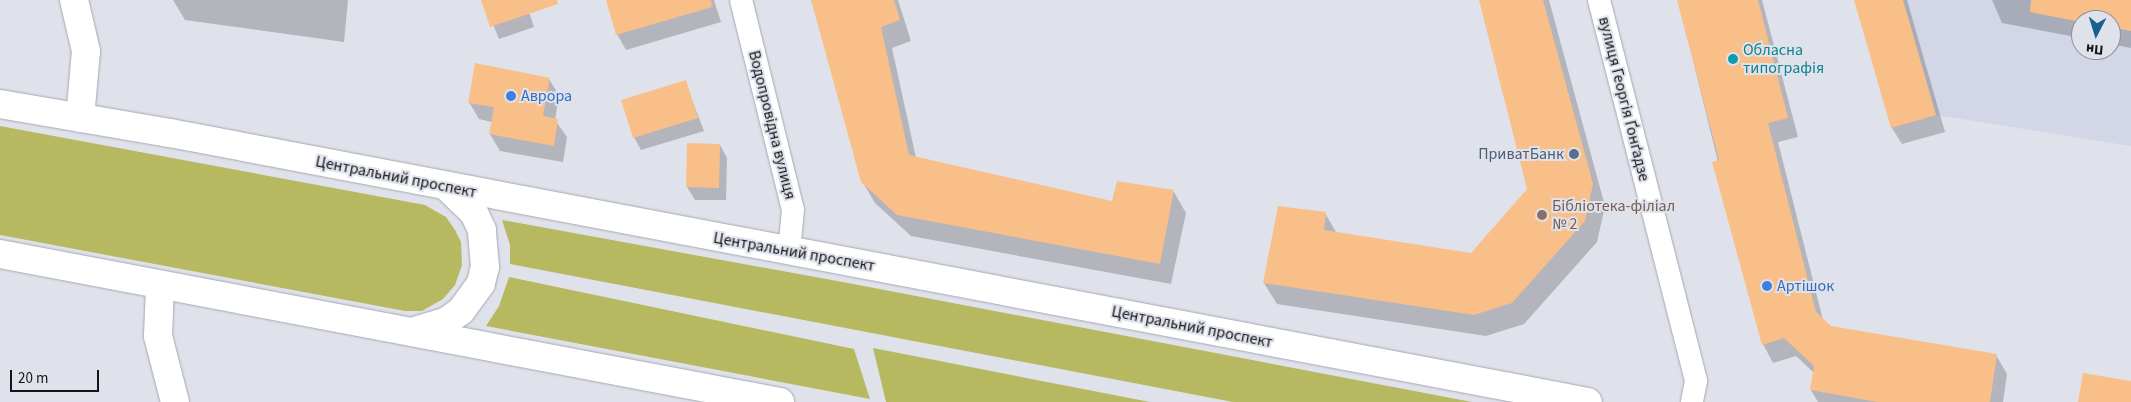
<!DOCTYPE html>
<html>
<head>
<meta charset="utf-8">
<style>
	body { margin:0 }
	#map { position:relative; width:2131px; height:402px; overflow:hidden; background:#e0e2eb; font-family:"Source Sans 3",sans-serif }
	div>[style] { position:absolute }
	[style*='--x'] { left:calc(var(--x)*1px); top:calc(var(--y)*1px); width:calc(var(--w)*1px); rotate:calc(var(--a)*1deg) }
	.built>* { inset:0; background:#d2d6e6 }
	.green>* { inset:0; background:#b6b960 }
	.shadow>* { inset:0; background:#0003 }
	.building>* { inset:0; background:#f9bf88 }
	.roads { filter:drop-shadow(0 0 1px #a5a8b0) drop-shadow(0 0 1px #a5a8b0) }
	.minor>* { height:22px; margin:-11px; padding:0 11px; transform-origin:11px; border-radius:11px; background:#fff }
	.tertiary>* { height:28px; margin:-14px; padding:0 14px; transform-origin:14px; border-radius:14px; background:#fff }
	.secondary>* { height:28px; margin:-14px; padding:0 14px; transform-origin:14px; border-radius:14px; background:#fff }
	.dots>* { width:14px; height:14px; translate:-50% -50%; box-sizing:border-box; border:2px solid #e0e2eb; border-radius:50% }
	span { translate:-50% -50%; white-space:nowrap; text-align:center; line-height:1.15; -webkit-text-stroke:4px #e0e2eb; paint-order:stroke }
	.culture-label { font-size:16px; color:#0d838f }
	.left { translate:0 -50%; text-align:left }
	.shop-label { font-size:16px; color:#366cbe }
	.street-label { font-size:16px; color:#141518 }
	.service-label { font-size:16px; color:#4e5e75 }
	.right { translate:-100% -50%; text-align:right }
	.education-label { font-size:16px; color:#785e54 }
	.north { position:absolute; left:2071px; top:10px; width:50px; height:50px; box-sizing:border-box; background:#e0e2eb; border:1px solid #8e9097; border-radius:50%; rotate:185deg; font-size:14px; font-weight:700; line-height:20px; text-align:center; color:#141518 }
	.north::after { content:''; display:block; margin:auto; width:18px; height:22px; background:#166094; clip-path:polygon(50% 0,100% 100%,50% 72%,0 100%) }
	.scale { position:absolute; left:10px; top:370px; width:89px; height:22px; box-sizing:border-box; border:2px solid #141518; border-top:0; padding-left:6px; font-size:15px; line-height:18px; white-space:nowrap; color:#141518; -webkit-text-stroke:4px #e0e2eb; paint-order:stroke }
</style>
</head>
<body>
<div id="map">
	<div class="built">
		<i style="clip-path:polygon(evenodd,1903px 0,2131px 0,2131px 146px,1936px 115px,1903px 0,2081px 20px,2111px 20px,2111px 50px,2081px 50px,2081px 20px)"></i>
	</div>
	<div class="green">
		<i style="clip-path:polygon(0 126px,425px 205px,446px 217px,455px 230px,461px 242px,462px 265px,455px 285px,443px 299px,422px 311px,405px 311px,0 235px)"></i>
		<i style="clip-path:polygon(502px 220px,848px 283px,1472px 402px,1233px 402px,510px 264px,510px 245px)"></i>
		<i style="clip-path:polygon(509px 277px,854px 349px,870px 399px,486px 326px,499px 306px)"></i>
		<i style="clip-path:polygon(873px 348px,1150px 402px,886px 402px)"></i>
	</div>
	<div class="shadow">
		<i style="clip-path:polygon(173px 0,348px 0,344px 42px,185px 20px)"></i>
		<i style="clip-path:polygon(483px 0,525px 0,534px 27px,499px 39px)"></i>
		<i style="clip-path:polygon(607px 0,714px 0,721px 22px,626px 50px,617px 34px)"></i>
		<i style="clip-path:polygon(813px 0,898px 0,911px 41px,892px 48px,916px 158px,1113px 202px,1174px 192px,1186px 213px,1171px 284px,911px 236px,875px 203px,862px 181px)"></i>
		<i style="clip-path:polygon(1472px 0,1549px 0,1605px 206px,1597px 242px,1524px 324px,1486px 336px,1277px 304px,1264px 283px,1279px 207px,1325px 213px,1337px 234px,1471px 254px,1529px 190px,1481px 0)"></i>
		<i style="clip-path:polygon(1678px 0,1762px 0,1798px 137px,1778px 142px,1823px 320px,1831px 327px,1996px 355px,2007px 374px,2003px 402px,1818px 402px,1811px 390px,1814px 373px,1796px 356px,1773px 363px,1763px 344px)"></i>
		<i style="clip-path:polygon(1855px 0,1907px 0,1945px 132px,1902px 144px,1892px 128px)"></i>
		<i style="clip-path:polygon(1992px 0,2131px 0,2131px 48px,2111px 44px,2111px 20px,2081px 20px,2081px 38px,2002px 23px)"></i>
		<i style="clip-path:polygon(549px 79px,559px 95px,555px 120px,567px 137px,563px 162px,500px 151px,490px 134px,492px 122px,479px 119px,469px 102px)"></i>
		<i style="clip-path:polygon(685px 82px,704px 131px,641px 150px,634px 137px)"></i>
		<i style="clip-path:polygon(720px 145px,727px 158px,726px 200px,695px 200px,687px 187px)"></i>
	</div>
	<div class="building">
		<i style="clip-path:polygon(481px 0,557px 0,558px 4px,490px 27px)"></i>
		<i style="clip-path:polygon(606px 0,711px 0,712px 7px,616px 35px)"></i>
		<i style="clip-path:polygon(811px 0,894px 0,900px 20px,881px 27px,909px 155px,1112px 201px,1117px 181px,1174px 190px,1160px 264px,897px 215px,861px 182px)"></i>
		<i style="clip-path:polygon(1479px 0,1543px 0,1593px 184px,1585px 221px,1512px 303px,1474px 315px,1263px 283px,1278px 206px,1326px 212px,1324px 230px,1471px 253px,1527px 189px)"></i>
		<i style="clip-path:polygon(1677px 0,1758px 0,1788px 118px,1768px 123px,1816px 312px,1831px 326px,1997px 354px,1990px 402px,1878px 402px,1810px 390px,1814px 366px,1784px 338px,1762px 345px,1712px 162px,1719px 160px)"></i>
		<i style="clip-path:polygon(1854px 0,1903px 0,1936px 115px,1891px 128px)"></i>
		<i style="clip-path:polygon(2031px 0,2131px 0,2131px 31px,2111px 27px,2111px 20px,2081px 22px,2030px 12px)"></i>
		<i style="clip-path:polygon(475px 63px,550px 78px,543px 116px,558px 119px,554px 146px,489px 134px,494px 107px,468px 103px)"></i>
		<i style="clip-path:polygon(686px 80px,698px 118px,633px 138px,621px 100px)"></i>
		<i style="clip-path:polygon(687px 143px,720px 144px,719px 188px,686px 187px)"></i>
		<i style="clip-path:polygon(2083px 373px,2131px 381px,2131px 402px,2078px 402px)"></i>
	</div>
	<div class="roads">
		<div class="minor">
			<i style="--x:741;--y:0;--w:216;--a:76.1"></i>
			<i style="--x:793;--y:210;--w:41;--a:95.6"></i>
			<i style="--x:1599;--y:0;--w:393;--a:75.7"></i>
			<i style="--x:1696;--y:381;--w:21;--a:101"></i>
		</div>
		<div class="tertiary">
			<i style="--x:74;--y:0;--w:52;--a:76.8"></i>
			<i style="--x:86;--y:51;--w:67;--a:95.1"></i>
			<i style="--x:160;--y:286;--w:50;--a:92.3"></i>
			<i style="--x:158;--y:336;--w:68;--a:75.6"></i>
		</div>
		<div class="secondary">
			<i style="--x:0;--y:104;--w:172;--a:9.7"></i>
			<i style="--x:170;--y:133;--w:1443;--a:10.74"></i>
			<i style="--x:0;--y:254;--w:794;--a:10.74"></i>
			<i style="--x:415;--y:331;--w:34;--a:-17"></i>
			<i style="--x:447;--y:321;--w:17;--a:-36"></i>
			<i style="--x:461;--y:311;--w:34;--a:-54"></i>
			<i style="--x:481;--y:283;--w:16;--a:-76"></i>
			<i style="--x:485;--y:267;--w:37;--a:-95"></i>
			<i style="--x:482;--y:230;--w:19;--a:-115"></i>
			<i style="--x:474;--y:213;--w:36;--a:-136"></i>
		</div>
	</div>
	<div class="dots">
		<i style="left:1733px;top:59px;background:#0f9aa8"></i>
		<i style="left:511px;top:96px;background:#3f7fe0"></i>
		<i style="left:1574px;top:154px;background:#5c6f8a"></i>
		<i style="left:1542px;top:215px;background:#8d6e63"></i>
		<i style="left:1767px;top:286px;background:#3f7fe0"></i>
	</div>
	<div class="culture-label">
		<span class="left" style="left:1743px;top:59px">Обласна<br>типографія</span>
	</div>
	<div class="shop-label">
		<span class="left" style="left:521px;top:96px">Аврора</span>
		<span class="left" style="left:1777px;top:286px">Артішок</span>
	</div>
	<div class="street-label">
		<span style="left:1624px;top:99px;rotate:76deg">вулиця Георгія Ґонґадзе</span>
		<span style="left:772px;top:125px;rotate:76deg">Водопровідна вулиця</span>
		<span style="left:396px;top:177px;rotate:11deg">Центральний проспект</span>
		<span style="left:794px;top:252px;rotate:10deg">Центральний проспект</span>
		<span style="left:1192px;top:327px;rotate:11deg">Центральний проспект</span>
	</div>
	<div class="service-label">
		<span class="right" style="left:1564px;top:154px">ПриватБанк</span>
	</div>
	<div class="education-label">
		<span class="left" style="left:1552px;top:215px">Бібліотека-філіал<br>№ 2</span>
	</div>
	<div class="north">Пн</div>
	<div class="scale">20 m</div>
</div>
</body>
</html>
